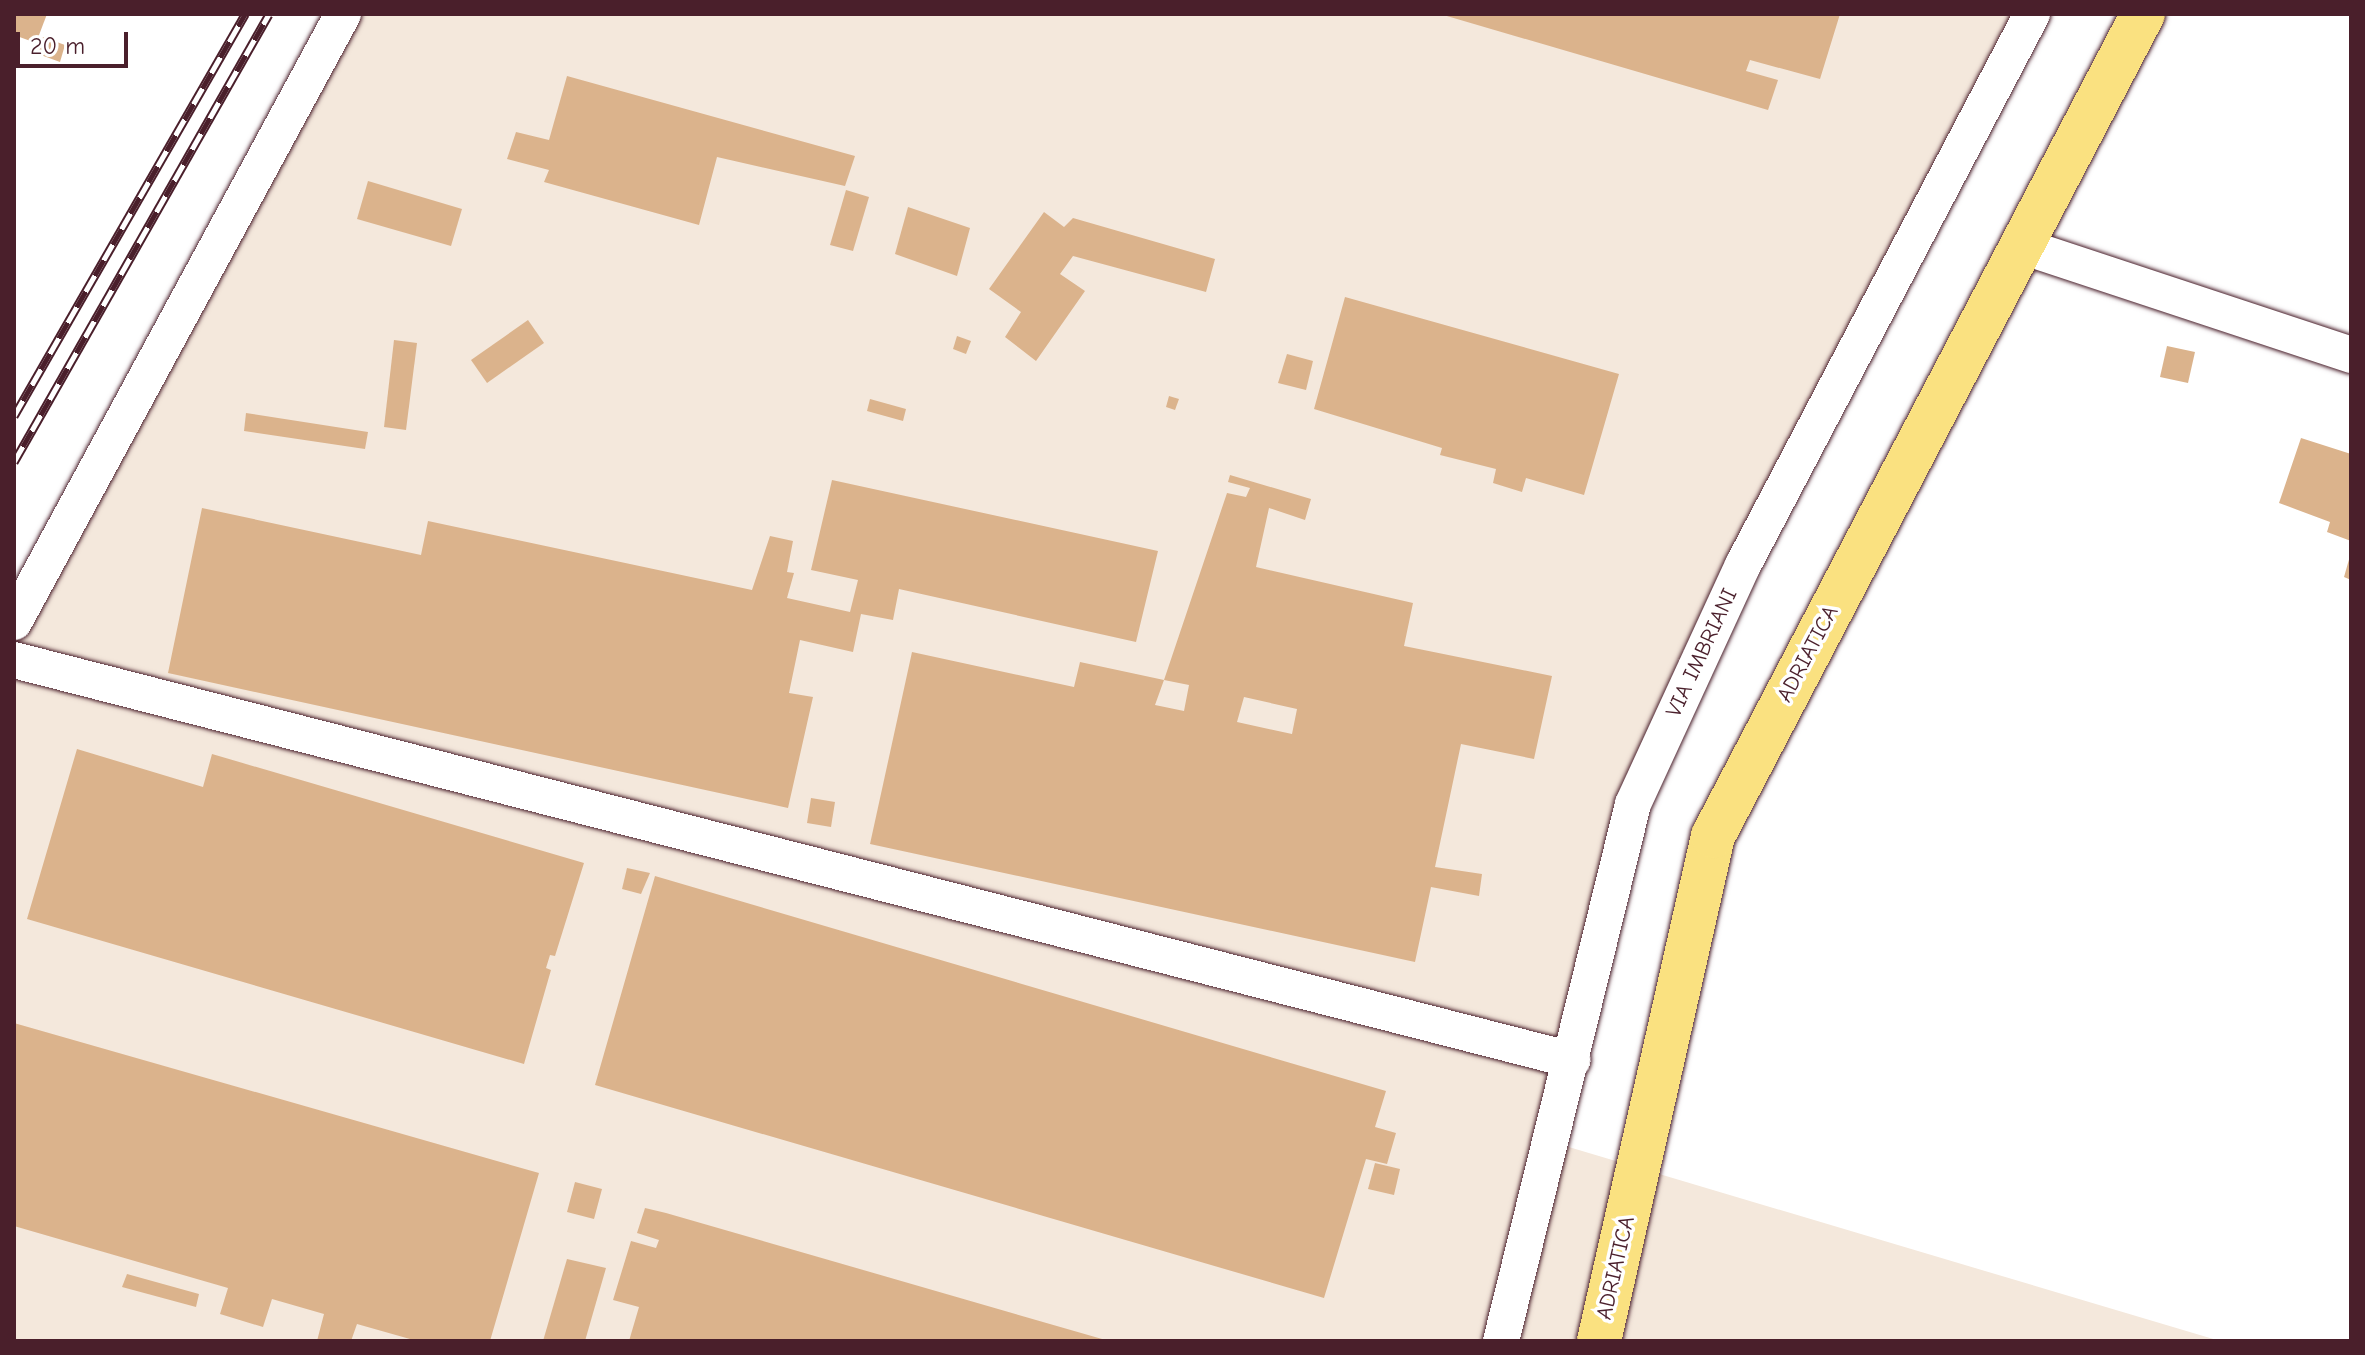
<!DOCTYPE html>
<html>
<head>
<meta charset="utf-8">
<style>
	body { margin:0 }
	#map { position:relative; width:2365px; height:1355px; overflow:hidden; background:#fff; font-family:"Comic Neue",sans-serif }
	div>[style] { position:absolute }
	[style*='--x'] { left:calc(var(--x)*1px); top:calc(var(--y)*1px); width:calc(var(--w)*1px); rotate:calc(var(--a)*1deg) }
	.built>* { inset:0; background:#f4e8dc }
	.building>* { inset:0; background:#dbb38c }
	.roads { filter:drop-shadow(0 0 2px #4a1f2b) drop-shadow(0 0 2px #4a1f2b) }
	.minor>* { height:36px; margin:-18px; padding:0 18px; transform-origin:18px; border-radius:18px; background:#fff }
	.major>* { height:44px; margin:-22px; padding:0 22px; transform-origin:22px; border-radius:22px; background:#fae180 }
	.rail>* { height:9px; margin-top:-4.5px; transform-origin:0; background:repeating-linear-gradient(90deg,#fff 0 18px,#4a1f2b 0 36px); box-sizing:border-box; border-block:2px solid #4a1f2b }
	span { translate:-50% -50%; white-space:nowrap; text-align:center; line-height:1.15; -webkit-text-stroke:7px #fff; paint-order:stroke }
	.street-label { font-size:22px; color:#4a1f2b }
	.frame { position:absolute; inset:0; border:16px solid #4a1f2b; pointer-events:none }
	.scale { position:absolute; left:16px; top:32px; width:112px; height:36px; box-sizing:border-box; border:4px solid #4a1f2b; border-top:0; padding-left:10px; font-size:24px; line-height:28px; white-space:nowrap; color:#4a1f2b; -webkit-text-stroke:6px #fff; paint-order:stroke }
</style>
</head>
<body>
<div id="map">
	<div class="built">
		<i style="clip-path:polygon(343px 14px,2032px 14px,1633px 804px,1552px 1142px,2220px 1341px,14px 1341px,14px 622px)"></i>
	</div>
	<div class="building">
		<i style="clip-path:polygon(14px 14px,47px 14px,36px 43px,14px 35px)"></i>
		<i style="clip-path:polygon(1440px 14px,1840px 14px,1820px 79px,1750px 60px,1746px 71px,1778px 80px,1768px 110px)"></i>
		<i style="clip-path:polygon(43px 37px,65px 45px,60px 62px,38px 54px)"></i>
		<i style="clip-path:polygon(567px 76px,855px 156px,845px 186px,717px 157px,699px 225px,544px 182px,549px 170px,507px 159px,516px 132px,549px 140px)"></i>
		<i style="clip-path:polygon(368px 181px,462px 209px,451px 246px,357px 219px)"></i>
		<i style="clip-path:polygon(846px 190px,869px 197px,853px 251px,830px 245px)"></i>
		<i style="clip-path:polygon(908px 207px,970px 228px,957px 276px,895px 254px)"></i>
		<i style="clip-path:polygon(1044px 212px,1064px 227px,1073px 218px,1215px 259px,1206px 292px,1073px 256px,1060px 274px,1085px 291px,1036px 361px,1005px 337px,1021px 312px,989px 289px)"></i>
		<i style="clip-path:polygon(1345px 297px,1619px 374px,1584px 495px,1526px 478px,1522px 492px,1493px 483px,1496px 469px,1440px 455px,1442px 448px,1314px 409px)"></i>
		<i style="clip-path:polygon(528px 320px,544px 343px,487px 383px,471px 360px)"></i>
		<i style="clip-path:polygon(957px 336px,971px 341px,966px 354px,953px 349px)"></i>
		<i style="clip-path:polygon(394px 340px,417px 343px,406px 430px,384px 427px)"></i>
		<i style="clip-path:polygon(2167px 346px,2195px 352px,2188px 383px,2160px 377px)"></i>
		<i style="clip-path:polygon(1287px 354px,1313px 361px,1306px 390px,1278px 383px)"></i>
		<i style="clip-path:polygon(1169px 396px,1179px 399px,1175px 410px,1166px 407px)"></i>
		<i style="clip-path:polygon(870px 399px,906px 409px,903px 421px,867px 411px)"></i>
		<i style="clip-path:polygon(246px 413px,368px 432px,365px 449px,244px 431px)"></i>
		<i style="clip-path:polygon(2301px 438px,2351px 454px,2351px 541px,2327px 532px,2330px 522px,2279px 503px)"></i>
		<i style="clip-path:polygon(evenodd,1230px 475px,1311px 499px,1305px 520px,1269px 508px,1256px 567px,1413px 603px,1404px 646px,1552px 676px,1534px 759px,1461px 744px,1435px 867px,1482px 874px,1479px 896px,1431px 887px,1415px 962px,870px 844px,912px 652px,1074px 687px,1080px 662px,1164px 680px,1227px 493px,1246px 497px,1250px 488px,1228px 482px,1230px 475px,1164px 680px,1189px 685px,1184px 711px,1155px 705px,1164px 680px,1230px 475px,1244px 697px,1297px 709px,1292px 734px,1237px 722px,1244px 697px)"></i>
		<i style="clip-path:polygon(832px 480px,1158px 551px,1136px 642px,899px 589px,893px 620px,861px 614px,853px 652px,800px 640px,789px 693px,813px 697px,788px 808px,168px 673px,202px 508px,421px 555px,428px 521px,752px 590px,770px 536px,793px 541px,787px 572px,794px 573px,787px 598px,850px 612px,858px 580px,811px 570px)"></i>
		<i style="clip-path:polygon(2350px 556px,2351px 556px,2351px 580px,2344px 577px)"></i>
		<i style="clip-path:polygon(77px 749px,203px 787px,212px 754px,584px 863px,555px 956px,550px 955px,546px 968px,551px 970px,524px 1064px,27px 919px)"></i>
		<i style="clip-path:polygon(811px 798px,835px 802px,831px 827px,807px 823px)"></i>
		<i style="clip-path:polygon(627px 868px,650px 873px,641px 894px,622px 889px)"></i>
		<i style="clip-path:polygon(655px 876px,1386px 1091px,1375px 1127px,1396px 1133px,1387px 1164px,1366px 1159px,1324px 1298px,595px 1085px)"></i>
		<i style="clip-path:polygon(14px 1023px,539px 1173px,490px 1341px,417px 1341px,357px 1324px,351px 1341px,317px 1341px,324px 1314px,272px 1299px,263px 1327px,220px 1314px,228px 1288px,14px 1226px)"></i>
		<i style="clip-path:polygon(1375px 1163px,1400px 1169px,1394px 1195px,1368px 1189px)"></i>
		<i style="clip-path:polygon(575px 1182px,602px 1189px,594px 1219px,567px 1212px)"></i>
		<i style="clip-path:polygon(645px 1208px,666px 1213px,1109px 1341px,629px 1341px,639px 1307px,613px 1300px,631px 1241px,656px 1248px,659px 1240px,637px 1233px)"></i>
		<i style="clip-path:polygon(567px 1259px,606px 1268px,585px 1341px,543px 1341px)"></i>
		<i style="clip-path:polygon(127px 1274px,199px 1294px,196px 1307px,122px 1287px)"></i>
	</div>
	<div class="roads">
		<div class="minor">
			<i style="--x:2022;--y:246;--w:347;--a:18.3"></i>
			<i style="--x:14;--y:622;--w:691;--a:-61.58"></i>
			<i style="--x:14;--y:660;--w:1609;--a:14.4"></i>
			<i style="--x:1501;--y:1341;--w:553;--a:-76.19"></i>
			<i style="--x:1633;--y:804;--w:263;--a:-65.3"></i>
			<i style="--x:1743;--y:565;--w:622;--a:-62.32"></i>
		</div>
		<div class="major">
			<i style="--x:1599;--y:1341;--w:518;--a:-77.28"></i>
			<i style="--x:1713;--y:836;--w:928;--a:-62.39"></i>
		</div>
	</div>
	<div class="rail">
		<i style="--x:14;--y:416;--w:464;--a:-60.1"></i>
		<i style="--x:14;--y:462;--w:515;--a:-60.35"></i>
	</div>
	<div class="street-label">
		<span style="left:1702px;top:653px;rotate:-65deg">VIA IMBRIANI</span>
		<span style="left:1808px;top:654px;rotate:-62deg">ADRIATICA</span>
		<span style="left:1616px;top:1268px;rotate:-77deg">ADRIATICA</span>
	</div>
	<div class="frame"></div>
	<div class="scale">20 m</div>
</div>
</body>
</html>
